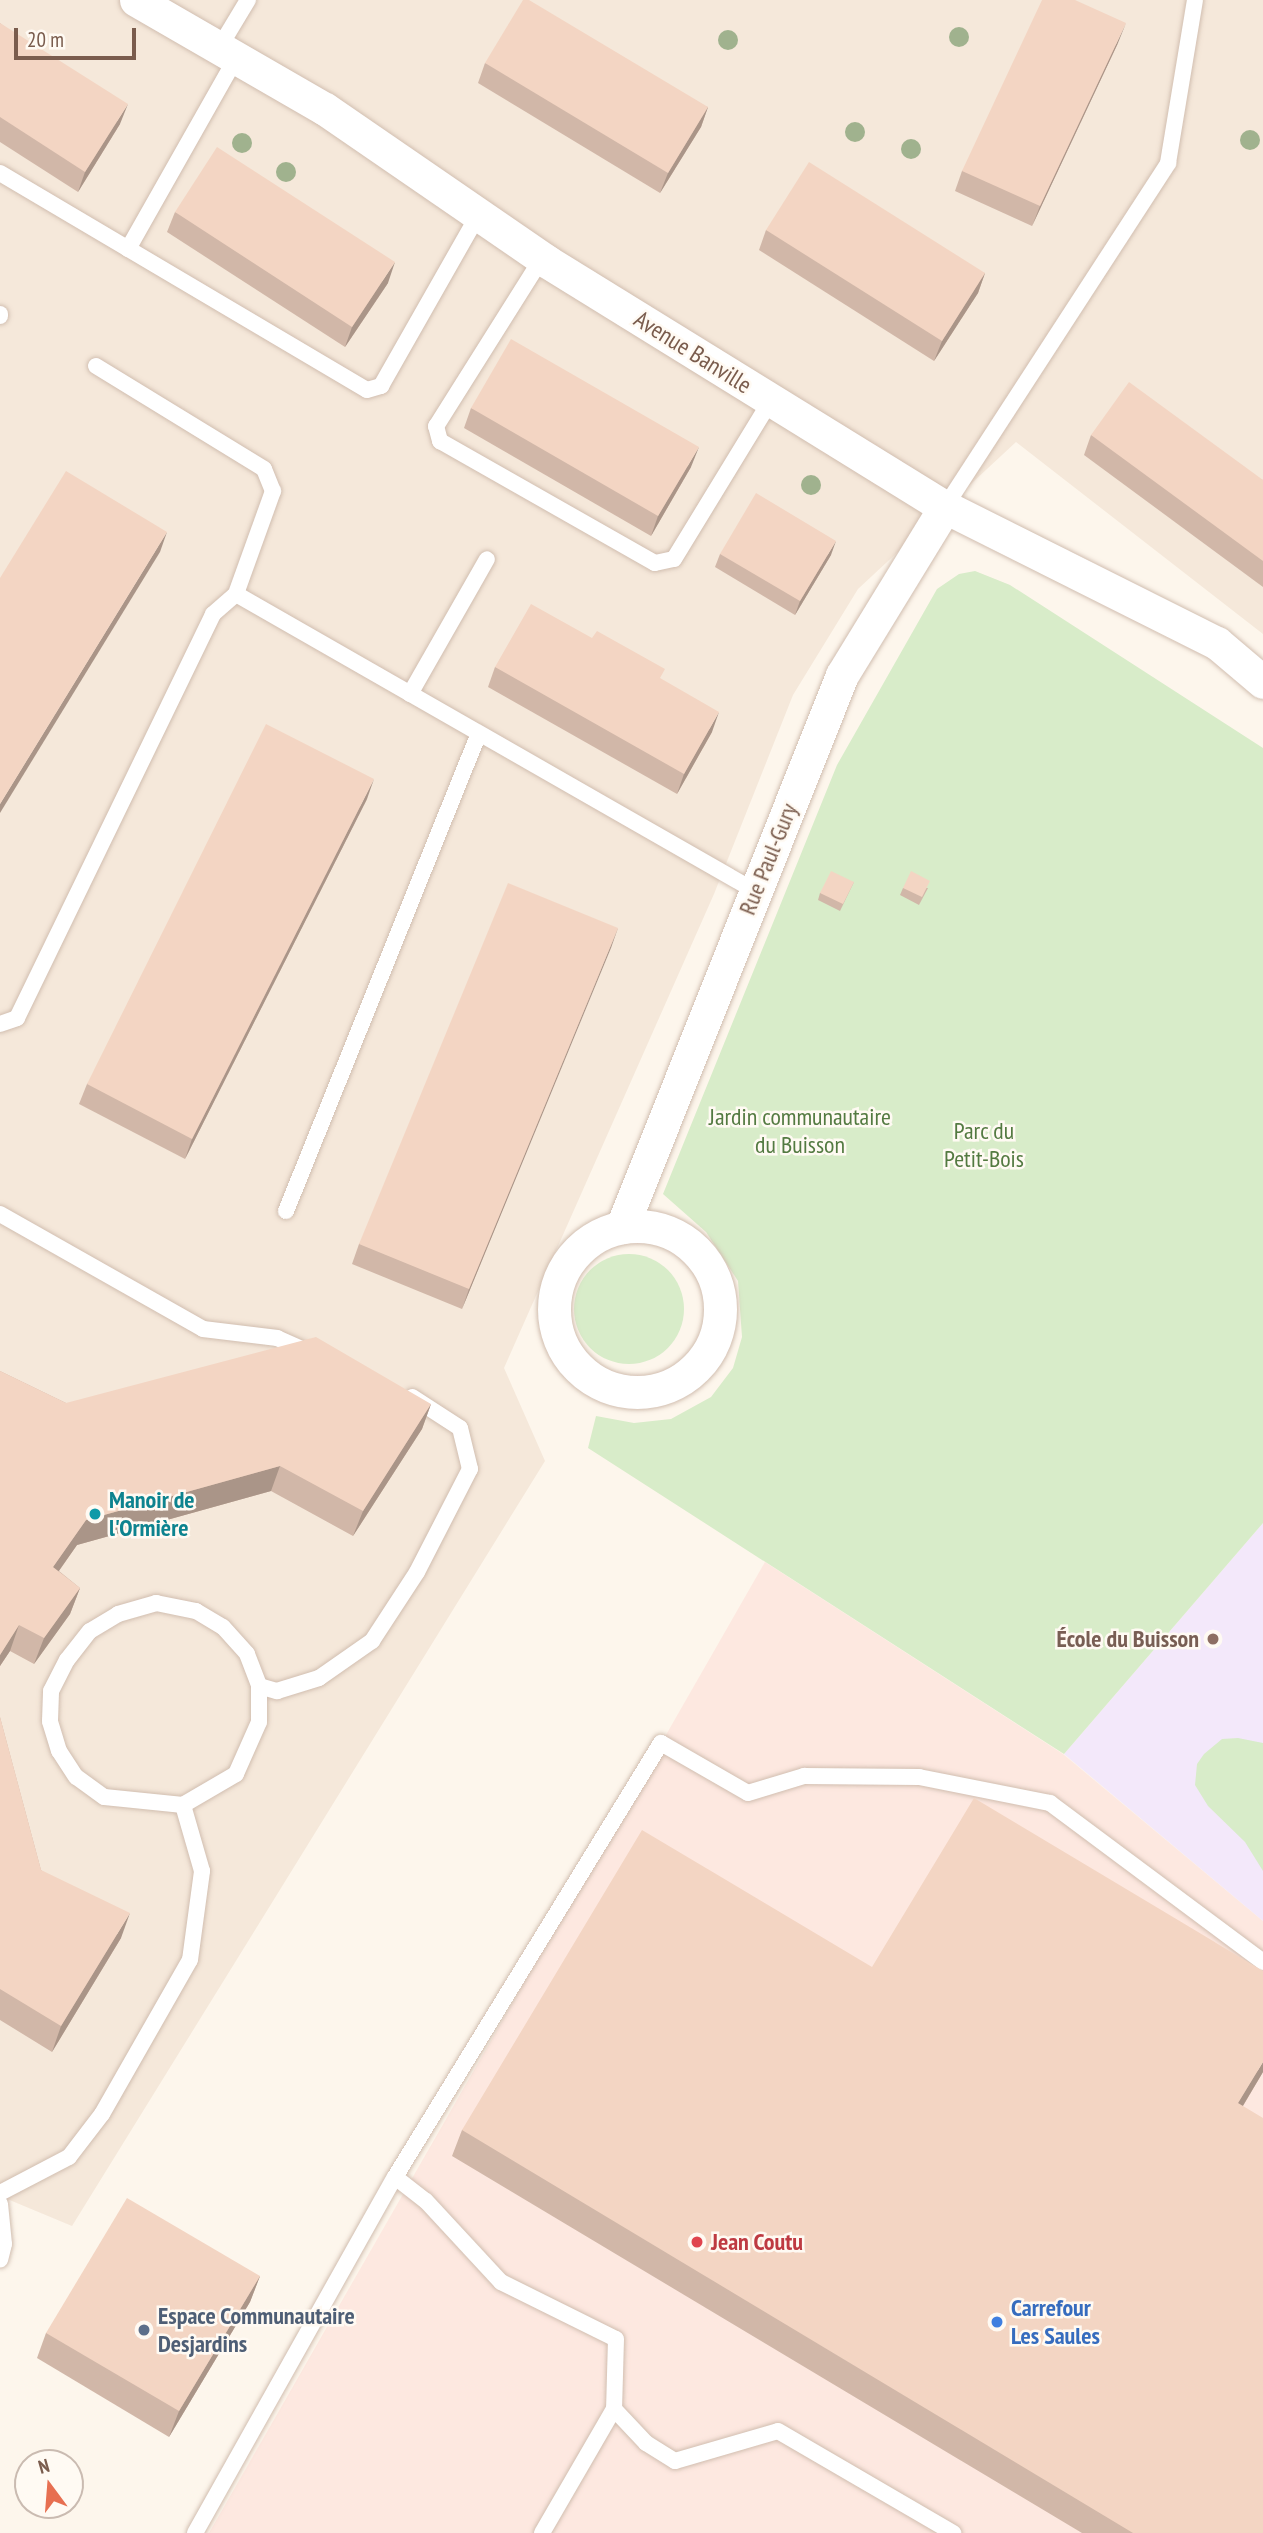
<!DOCTYPE html>
<html>
<head>
<meta charset="utf-8">
<style>
	body { margin:0 }
	#map { position:relative; width:1263px; height:2533px; overflow:hidden; background:#fdf6ec; font-family:"PT Sans Narrow",sans-serif }
	div>[style] { position:absolute }
	[style*='--x'] { left:calc(var(--x)*1px); top:calc(var(--y)*1px); width:calc(var(--w)*1px); rotate:calc(var(--a)*1deg) }
	.residential>* { inset:0; background:#f5e8da }
	.commercial>* { inset:0; background:#fde8e0 }
	.education>* { inset:0; background:#f3e8fa }
	.green>* { inset:0; background:#d8ecc9 }
	.round { border-radius:50% }
	.roads { filter:drop-shadow(0 0 2px #d1beb0) drop-shadow(0 0 2px #d1beb0) }
	.lane>* { height:16px; margin:-8px; padding:0 8px; transform-origin:8px; border-radius:8px; background:#fff }
	.street>* { height:33px; margin:-16.5px; padding:0 16.5px; transform-origin:16.5px; border-radius:16.5px; background:#fff }
	.street>.ring { margin:-16.5px; padding:0; box-sizing:content-box; background:none; border:33px solid #fff; border-radius:50% }
	.trees>* { width:20px; height:20px; margin:-10px; border-radius:50%; background:#a0b28e }
	.wall>* { inset:0; background:#d1b7a8 }
	.shaded-wall>* { inset:0; background:#aa9588 }
	.building>* { inset:0; background:#f3d5c3 }
	.dots>* { width:19px; height:19px; translate:-50% -50%; box-sizing:border-box; border:4px solid #fffaf3; border-radius:50% }
	span { translate:-50% -50%; white-space:nowrap; text-align:center; line-height:1.15; -webkit-text-stroke:5px #fffaf3; paint-order:stroke }
	.street-label { font-size:24px; color:#7a5c4d }
	.park-label { font-size:24px; color:#537a41 }
	.culture-label { font-size:24px; color:#0d838f; font-weight:700 }
	.left { translate:0 -50%; text-align:left }
	.education-label { font-size:24px; color:#785e54; font-weight:700 }
	.right { translate:-100% -50%; text-align:right }
	.health-label { font-size:24px; color:#be3a42; font-weight:700 }
	.shop-label { font-size:24px; color:#366cbe; font-weight:700 }
	.service-label { font-size:24px; color:#4e5e75; font-weight:700 }
	.north { position:absolute; left:14px; top:2449px; width:70px; height:70px; box-sizing:border-box; background:#fffaf3; border:2px solid #cabbb1; border-radius:50%; rotate:344deg; font-size:19px; font-weight:700; line-height:28px; text-align:center; color:#7a5c4d }
	.north::after { content:''; display:block; margin:auto; width:24px; height:32px; background:#e76f51; clip-path:polygon(50% 0,100% 100%,50% 72%,0 100%) }
	.scale { position:absolute; left:14px; top:28px; width:122px; height:32px; box-sizing:border-box; border:4px solid #7a5c4d; border-top:0; padding-left:9px; font-size:21px; line-height:24px; white-space:nowrap; color:#7a5c4d; -webkit-text-stroke:5px #fffaf3; paint-order:stroke }
</style>
</head>
<body>
<div id="map">
	<div class="residential">
		<i style="clip-path:polygon(0 0,1263px 0,1263px 634px,1016px 442px,858px 589px,793px 695px,714px 894px,504px 1368px,545px 1461px,72px 2226px,0 2196px)"></i>
	</div>
	<div class="commercial">
		<i style="clip-path:polygon(765px 1562px,1063px 1754px,1263px 1921px,1263px 2533px,209px 2533px)"></i>
	</div>
	<div class="education">
		<i style="clip-path:polygon(1263px 1523px,1263px 1921px,1064px 1754px)"></i>
	</div>
	<div class="green">
		<i style="clip-path:polygon(975px 571px,1010px 585px,1263px 748px,1263px 1523px,1064px 1754px,588px 1448px,596px 1416px,634px 1423px,671px 1419px,711px 1397px,733px 1368px,742px 1337px,738px 1281px,706px 1232px,663px 1194px,837px 765px,937px 589px,959px 574px)"></i>
		<i class="round" style="left:574px;top:1254px;width:110px;height:110px"></i>
		<i style="clip-path:polygon(1238px 1738px,1263px 1743px,1263px 1871px,1245px 1842px,1208px 1806px,1195px 1785px,1197px 1764px,1204px 1754px,1222px 1739px)"></i>
	</div>
	<div class="roads">
		<div class="lane">
			<i style="--x:219;--y:48;--w:56;--a:-58.9"></i>
			<i style="--x:0;--y:173;--w:426;--a:30.6"></i>
			<i style="--x:367;--y:390;--w:15;--a:-16"></i>
			<i style="--x:381;--y:386;--w:197;--a:-60.4"></i>
			<i style="--x:128;--y:249;--w:219;--a:-60.5"></i>
			<i style="--x:542;--y:258;--w:199;--a:122.2"></i>
			<i style="--x:436;--y:426;--w:16;--a:75"></i>
			<i style="--x:440;--y:441;--w:247;--a:29.6"></i>
			<i style="--x:655;--y:563;--w:19;--a:-12"></i>
			<i style="--x:674;--y:559;--w:186;--a:-58.6"></i>
			<i style="--x:0;--y:314;--w:2;--a:90"></i>
			<i style="--x:96;--y:366;--w:197;--a:31.5"></i>
			<i style="--x:264;--y:469;--w:24;--a:68"></i>
			<i style="--x:273;--y:491;--w:109;--a:109.8"></i>
			<i style="--x:236;--y:594;--w:598;--a:29.78"></i>
			<i style="--x:945;--y:507;--w:410;--a:-57"></i>
			<i style="--x:1168;--y:163;--w:165;--a:-80.6"></i>
			<i style="--x:410;--y:694;--w:155;--a:-60.3"></i>
			<i style="--x:0;--y:1024;--w:18;--a:-19"></i>
			<i style="--x:17;--y:1018;--w:449;--a:-64.1"></i>
			<i style="--x:213;--y:614;--w:30;--a:-41"></i>
			<i style="--x:286;--y:1211;--w:515;--a:-68.01"></i>
			<i style="--x:0;--y:1214;--w:233;--a:29.5"></i>
			<i style="--x:203;--y:1329;--w:75;--a:6.9"></i>
			<i style="--x:277;--y:1338;--w:34;--a:24"></i>
			<i style="--x:156;--y:1603;--w:41;--a:11.3"></i>
			<i style="--x:196;--y:1611;--w:31;--a:31"></i>
			<i style="--x:223;--y:1627;--w:36;--a:48"></i>
			<i style="--x:247;--y:1654;--w:34;--a:69"></i>
			<i style="--x:259;--y:1686;--w:36;--a:90"></i>
			<i style="--x:259;--y:1722;--w:57;--a:113.9"></i>
			<i style="--x:236;--y:1774;--w:61;--a:149.7"></i>
			<i style="--x:183;--y:1805;--w:79;--a:-174.2"></i>
			<i style="--x:104;--y:1797;--w:34;--a:-144"></i>
			<i style="--x:76;--y:1777;--w:31;--a:-123"></i>
			<i style="--x:59;--y:1751;--w:31;--a:-107"></i>
			<i style="--x:50;--y:1721;--w:30;--a:-88"></i>
			<i style="--x:51;--y:1691;--w:35;--a:-63"></i>
			<i style="--x:67;--y:1660;--w:37;--a:-52"></i>
			<i style="--x:90;--y:1631;--w:33;--a:-31"></i>
			<i style="--x:118;--y:1614;--w:40;--a:-16"></i>
			<i style="--x:259;--y:1686;--w:19;--a:16"></i>
			<i style="--x:277;--y:1691;--w:44;--a:-17.2"></i>
			<i style="--x:319;--y:1678;--w:65;--a:-34.9"></i>
			<i style="--x:372;--y:1641;--w:82;--a:-56.9"></i>
			<i style="--x:417;--y:1572;--w:116;--a:-62.8"></i>
			<i style="--x:470;--y:1469;--w:42;--a:-103.7"></i>
			<i style="--x:460;--y:1428;--w:57;--a:-147.1"></i>
			<i style="--x:395;--y:2177;--w:509;--a:-58.5"></i>
			<i style="--x:661;--y:1743;--w:100;--a:29.9"></i>
			<i style="--x:748;--y:1793;--w:59;--a:-16.9"></i>
			<i style="--x:804;--y:1776;--w:115;--a:0.5"></i>
			<i style="--x:919;--y:1777;--w:134;--a:11.2"></i>
			<i style="--x:1050;--y:1803;--w:266;--a:36.7"></i>
			<i style="--x:0;--y:2193;--w:78;--a:-27.6"></i>
			<i style="--x:69;--y:2157;--w:54;--a:-52.5"></i>
			<i style="--x:102;--y:2114;--w:177;--a:-60.3"></i>
			<i style="--x:190;--y:1960;--w:90;--a:-82.3"></i>
			<i style="--x:202;--y:1871;--w:69;--a:-106.1"></i>
			<i style="--x:0;--y:2204;--w:40;--a:84.3"></i>
			<i style="--x:4;--y:2244;--w:16;--a:104"></i>
			<i style="--x:195;--y:2533;--w:408;--a:-60.7"></i>
			<i style="--x:395;--y:2177;--w:39;--a:38"></i>
			<i style="--x:426;--y:2201;--w:110;--a:47.2"></i>
			<i style="--x:501;--y:2282;--w:128;--a:26.4"></i>
			<i style="--x:616;--y:2339;--w:70;--a:91.6"></i>
			<i style="--x:614;--y:2409;--w:47;--a:46.7"></i>
			<i style="--x:646;--y:2443;--w:34;--a:32"></i>
			<i style="--x:675;--y:2461;--w:107;--a:-16.2"></i>
			<i style="--x:778;--y:2431;--w:203;--a:30.2"></i>
			<i style="--x:542;--y:2533;--w:143;--a:-59.9"></i>
		</div>
		<div class="street">
			<i style="--x:136;--y:0;--w:218;--a:30"></i>
			<i style="--x:325;--y:109;--w:268;--a:34.5"></i>
			<i style="--x:546;--y:261;--w:469;--a:31.7"></i>
			<i style="--x:945;--y:507;--w:304;--a:26.6"></i>
			<i style="--x:1217;--y:643;--w:60;--a:40.3"></i>
			<i class="ring" style="left:554px;top:1226px;width:133px;height:133px"></i>
			<i style="--x:622;--y:1227;--w:594;--a:-68.27"></i>
			<i style="--x:842;--y:675;--w:197;--a:-58.5"></i>
		</div>
	</div>
	<div class="trees">
		<i style="left:959px;top:37px"></i>
		<i style="left:728px;top:40px"></i>
		<i style="left:855px;top:132px"></i>
		<i style="left:1250px;top:140px"></i>
		<i style="left:242px;top:143px"></i>
		<i style="left:911px;top:149px"></i>
		<i style="left:286px;top:172px"></i>
		<i style="left:811px;top:485px"></i>
	</div>
	<div class="wall">
		<i style="clip-path:polygon(0 23px,120px 124px,78px 192px,0 142px)"></i>
		<i style="clip-path:polygon(1118px 43px,1032px 226px,955px 191px,962px 171px)"></i>
		<i style="clip-path:polygon(485px 63px,708px 107px,701px 127px,660px 193px,478px 83px)"></i>
		<i style="clip-path:polygon(175px 212px,388px 283px,345px 347px,167px 232px)"></i>
		<i style="clip-path:polygon(766px 230px,985px 273px,978px 293px,934px 361px,759px 250px)"></i>
		<i style="clip-path:polygon(471px 408px,691px 467px,651px 536px,464px 428px)"></i>
		<i style="clip-path:polygon(1091px 435px,1263px 480px,1263px 587px,1084px 455px)"></i>
		<i style="clip-path:polygon(720px 554px,831px 555px,795px 615px,715px 567px)"></i>
		<i style="clip-path:polygon(495px 667px,661px 679px,712px 732px,677px 794px,488px 687px)"></i>
		<i style="clip-path:polygon(367px 799px,185px 1159px,79px 1104px,87px 1084px)"></i>
		<i style="clip-path:polygon(854px 882px,840px 911px,818px 900px,820px 893px)"></i>
		<i style="clip-path:polygon(903px 888px,928px 888px,919px 905px,900px 895px)"></i>
		<i style="clip-path:polygon(618px 928px,462px 1309px,352px 1264px,359px 1244px)"></i>
		<i style="clip-path:polygon(0 1371px,66px 1403px,431px 1404px,422px 1429px,353px 1536px,271px 1491px,77px 1545px,59px 1571px,80px 1588px,70px 1614px,34px 1664px,10px 1651px,0 1666px)"></i>
		<i style="clip-path:polygon(0 1717px,41px 1870px,121px 1938px,52px 2052px,0 2020px)"></i>
		<i style="clip-path:polygon(872px 1967px,1263px 2072px,1243px 2106px,1263px 2533px,1082px 2533px,452px 2156px,462px 2130px)"></i>
		<i style="clip-path:polygon(260px 2276px,250px 2302px,169px 2437px,37px 2358px,46px 2333px)"></i>
	</div>
	<div class="shaded-wall">
		<i style="clip-path:polygon(1126px 23px,1118px 43px,1032px 226px,1040px 206px)"></i>
		<i style="clip-path:polygon(128px 104px,120px 124px,78px 192px,85px 172px)"></i>
		<i style="clip-path:polygon(708px 107px,701px 127px,660px 193px,668px 173px)"></i>
		<i style="clip-path:polygon(395px 262px,388px 283px,345px 347px,352px 327px)"></i>
		<i style="clip-path:polygon(985px 273px,978px 293px,934px 361px,942px 341px)"></i>
		<i style="clip-path:polygon(699px 447px,691px 467px,651px 536px,658px 516px)"></i>
		<i style="clip-path:polygon(167px 532px,160px 552px,0 813px,0 804px)"></i>
		<i style="clip-path:polygon(836px 541px,831px 555px,795px 615px,800px 601px)"></i>
		<i style="clip-path:polygon(719px 712px,712px 732px,677px 794px,684px 774px)"></i>
		<i style="clip-path:polygon(374px 779px,367px 799px,185px 1159px,192px 1139px)"></i>
		<i style="clip-path:polygon(618px 928px,611px 948px,462px 1309px,469px 1289px)"></i>
		<i style="clip-path:polygon(431px 1404px,422px 1429px,353px 1536px,363px 1511px)"></i>
		<i style="clip-path:polygon(280px 1466px,271px 1491px,77px 1545px,44px 1592px,53px 1567px,86px 1520px)"></i>
		<i style="clip-path:polygon(80px 1588px,70px 1614px,34px 1664px,44px 1638px)"></i>
		<i style="clip-path:polygon(19px 1625px,10px 1651px,0 1666px,0 1655px)"></i>
		<i style="clip-path:polygon(130px 1913px,121px 1938px,52px 2052px,61px 2026px)"></i>
		<i style="clip-path:polygon(1263px 2062px,1263px 2072px,1229px 2129px,1238px 2103px)"></i>
		<i style="clip-path:polygon(260px 2276px,250px 2302px,169px 2437px,179px 2411px)"></i>
	</div>
	<div class="building">
		<i style="clip-path:polygon(523px 0,529px 0,708px 107px,668px 173px,485px 63px)"></i>
		<i style="clip-path:polygon(1042px 0,1075px 0,1126px 23px,1040px 206px,962px 171px)"></i>
		<i style="clip-path:polygon(0 23px,128px 104px,85px 172px,0 117px)"></i>
		<i style="clip-path:polygon(217px 147px,395px 262px,352px 327px,175px 212px)"></i>
		<i style="clip-path:polygon(809px 162px,985px 273px,942px 341px,766px 230px)"></i>
		<i style="clip-path:polygon(511px 339px,699px 447px,658px 516px,471px 408px)"></i>
		<i style="clip-path:polygon(1129px 382px,1263px 480px,1263px 561px,1091px 435px)"></i>
		<i style="clip-path:polygon(66px 471px,167px 532px,0 804px,0 578px)"></i>
		<i style="clip-path:polygon(756px 493px,836px 541px,800px 601px,720px 554px)"></i>
		<i style="clip-path:polygon(531px 604px,592px 638px,597px 631px,665px 669px,660px 678px,719px 712px,684px 774px,495px 667px)"></i>
		<i style="clip-path:polygon(266px 724px,374px 779px,192px 1139px,87px 1084px)"></i>
		<i style="clip-path:polygon(831px 871px,854px 882px,843px 904px,820px 893px)"></i>
		<i style="clip-path:polygon(911px 871px,930px 881px,922px 897px,903px 888px)"></i>
		<i style="clip-path:polygon(508px 883px,618px 928px,469px 1289px,359px 1244px)"></i>
		<i style="clip-path:polygon(316px 1337px,431px 1404px,363px 1511px,280px 1466px,86px 1520px,53px 1567px,80px 1588px,44px 1638px,19px 1625px,0 1655px,0 1371px,66px 1403px)"></i>
		<i style="clip-path:polygon(0 1717px,41px 1870px,130px 1913px,61px 2026px,0 1989px)"></i>
		<i style="clip-path:polygon(974px 1798px,1263px 1971px,1263px 2062px,1238px 2103px,1263px 2118px,1263px 2533px,1133px 2533px,462px 2130px,642px 1830px,872px 1967px)"></i>
		<i style="clip-path:polygon(127px 2198px,260px 2276px,179px 2411px,46px 2333px)"></i>
	</div>
	<div class="dots">
		<i style="left:95px;top:1514px;background:#0f9aa8"></i>
		<i style="left:1213px;top:1639px;background:#8d6e63"></i>
		<i style="left:697px;top:2242px;background:#e0444e"></i>
		<i style="left:997px;top:2322px;background:#3f7fe0"></i>
		<i style="left:144px;top:2330px;background:#5c6f8a"></i>
	</div>
	<div class="street-label">
		<span style="left:693px;top:352px;rotate:32deg">Avenue Banville</span>
		<span style="left:768px;top:859px;rotate:-68deg">Rue Paul-Gury</span>
	</div>
	<div class="park-label">
		<span style="left:800px;top:1131px">Jardin communautaire<br>du Buisson</span>
		<span style="left:984px;top:1145px">Parc du<br>Petit-Bois</span>
	</div>
	<div class="culture-label">
		<span class="left" style="left:109px;top:1514px">Manoir de<br>l'Ormière</span>
	</div>
	<div class="education-label">
		<span class="right" style="left:1199px;top:1639px">École du Buisson</span>
	</div>
	<div class="health-label">
		<span class="left" style="left:711px;top:2242px">Jean Coutu</span>
	</div>
	<div class="shop-label">
		<span class="left" style="left:1011px;top:2322px">Carrefour<br>Les Saules</span>
	</div>
	<div class="service-label">
		<span class="left" style="left:158px;top:2330px">Espace Communautaire<br>Desjardins</span>
	</div>
	<div class="north">N</div>
	<div class="scale">20 m</div>
</div>
</body>
</html>
